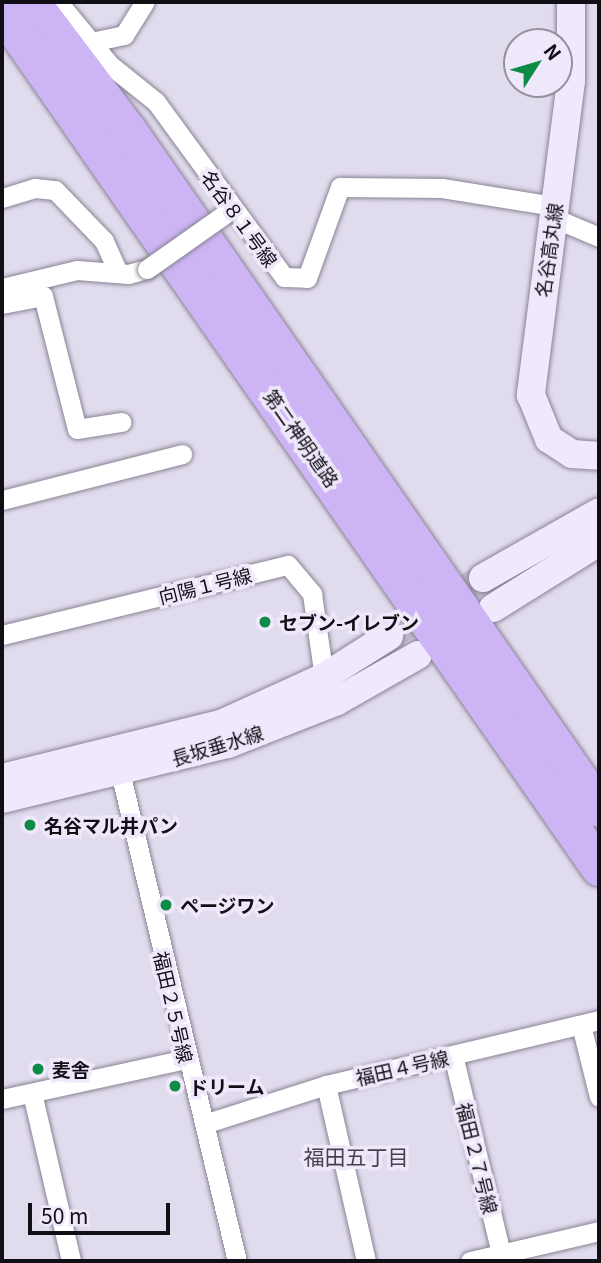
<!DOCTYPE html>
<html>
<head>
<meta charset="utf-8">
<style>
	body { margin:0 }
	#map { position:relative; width:601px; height:1263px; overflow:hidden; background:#e1dbee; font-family:Georgia,"Noto Sans JP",serif }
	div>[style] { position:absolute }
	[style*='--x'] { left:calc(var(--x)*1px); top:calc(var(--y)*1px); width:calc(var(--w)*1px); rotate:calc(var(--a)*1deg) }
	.secondary-tunnel>* { height:28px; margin-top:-14px; transform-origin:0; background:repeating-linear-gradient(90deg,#c2bccd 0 28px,transparent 0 42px) }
	.roads { filter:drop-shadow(0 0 2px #898394) drop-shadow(0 0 2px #898394) }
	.street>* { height:19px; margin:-9.5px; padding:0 9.5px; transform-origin:9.5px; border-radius:9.5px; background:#fff }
	.secondary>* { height:28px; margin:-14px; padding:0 14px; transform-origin:14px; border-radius:14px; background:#f0e8fc }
	.highway>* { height:37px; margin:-18.5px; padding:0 18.5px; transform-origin:18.5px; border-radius:18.5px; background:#cdb4f4 }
	.bridges { filter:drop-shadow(0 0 2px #898394) drop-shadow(0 0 2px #898394) }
	.street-bridge>* { height:19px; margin:-9.5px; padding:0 9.5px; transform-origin:9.5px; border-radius:9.5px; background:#fff }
	.dots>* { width:19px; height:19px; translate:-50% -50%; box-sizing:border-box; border:4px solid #efe8fb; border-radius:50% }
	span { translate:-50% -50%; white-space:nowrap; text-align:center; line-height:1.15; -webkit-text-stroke:7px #efe8fb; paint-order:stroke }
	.street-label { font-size:19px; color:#110f15 }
	.poi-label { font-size:19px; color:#110f15; font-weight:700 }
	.left { translate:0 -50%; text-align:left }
	.neighbourhood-label { font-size:21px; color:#464150 }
	.frame { position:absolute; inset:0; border:4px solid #110f15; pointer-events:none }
	.north { position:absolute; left:503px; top:28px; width:70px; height:70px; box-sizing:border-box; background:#efe8fb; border:2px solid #96919f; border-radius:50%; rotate:53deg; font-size:19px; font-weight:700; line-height:28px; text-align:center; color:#110f15 }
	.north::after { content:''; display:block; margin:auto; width:24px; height:32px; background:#0e8c47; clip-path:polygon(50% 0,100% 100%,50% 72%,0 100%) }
	.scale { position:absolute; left:28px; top:1203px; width:142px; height:32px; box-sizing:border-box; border:4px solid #110f15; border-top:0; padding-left:9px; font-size:21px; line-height:24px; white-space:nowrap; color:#110f15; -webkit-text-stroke:5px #efe8fb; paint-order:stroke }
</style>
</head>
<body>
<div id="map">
	<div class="secondary-tunnel">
		<i style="--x:389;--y:636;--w:110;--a:-31.7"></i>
	</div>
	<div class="roads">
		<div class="street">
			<i style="--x:58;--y:2;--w:82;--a:50.5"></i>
			<i style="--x:110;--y:65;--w:59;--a:38.8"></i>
			<i style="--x:156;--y:102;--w:217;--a:53.8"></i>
			<i style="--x:284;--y:277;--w:23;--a:2"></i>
			<i style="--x:307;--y:278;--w:97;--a:-70.1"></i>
			<i style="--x:340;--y:187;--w:102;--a:0.6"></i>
			<i style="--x:442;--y:188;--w:114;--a:9.1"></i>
			<i style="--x:91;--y:42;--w:34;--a:-12"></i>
			<i style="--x:124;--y:35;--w:39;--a:-58"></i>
			<i style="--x:2;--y:198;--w:34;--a:-17"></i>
			<i style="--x:35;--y:188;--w:20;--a:6"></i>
			<i style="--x:55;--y:190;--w:71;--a:46.1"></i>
			<i style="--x:104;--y:241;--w:35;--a:66"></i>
			<i style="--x:554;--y:218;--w:49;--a:22.9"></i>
			<i style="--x:2;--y:288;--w:77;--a:-13.5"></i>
			<i style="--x:77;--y:270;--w:51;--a:4.5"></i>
			<i style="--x:128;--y:274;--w:20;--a:-15"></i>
			<i style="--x:2;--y:304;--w:42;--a:-11"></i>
			<i style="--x:43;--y:296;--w:137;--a:75.7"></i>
			<i style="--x:77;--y:429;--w:45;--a:-9"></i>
			<i style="--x:2;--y:500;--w:186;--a:-14.3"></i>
			<i style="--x:2;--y:635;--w:294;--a:-13.8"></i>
			<i style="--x:288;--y:565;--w:38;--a:50"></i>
			<i style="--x:312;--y:594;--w:84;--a:81.8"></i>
			<i style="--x:117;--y:759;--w:516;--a:76.56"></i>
			<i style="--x:581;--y:1025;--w:74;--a:76"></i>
			<i style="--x:453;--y:1055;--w:212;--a:76.4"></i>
			<i style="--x:326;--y:1085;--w:180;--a:77.2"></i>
			<i style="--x:32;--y:1093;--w:172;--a:76.9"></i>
			<i style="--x:2;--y:1099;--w:187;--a:-12.3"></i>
			<i style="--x:207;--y:1123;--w:125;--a:-17.7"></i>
			<i style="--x:326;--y:1085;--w:281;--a:-13.4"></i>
			<i style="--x:470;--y:1261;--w:132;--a:-13.1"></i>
		</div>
		<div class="secondary">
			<i style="--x:571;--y:2;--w:79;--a:90"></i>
			<i style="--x:571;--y:81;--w:317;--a:97.3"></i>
			<i style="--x:531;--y:395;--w:48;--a:67.8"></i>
			<i style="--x:549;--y:439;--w:27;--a:33"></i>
			<i style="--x:572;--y:454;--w:27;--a:4"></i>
			<i style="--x:483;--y:578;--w:133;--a:-29.6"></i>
			<i style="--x:493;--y:608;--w:125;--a:-31.9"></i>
			<i style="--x:2;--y:778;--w:226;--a:-13.9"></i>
			<i style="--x:221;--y:724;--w:113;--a:-24.5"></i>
			<i style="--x:324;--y:677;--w:77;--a:-32.2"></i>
			<i style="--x:2;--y:799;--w:233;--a:-13.7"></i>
			<i style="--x:228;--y:744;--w:117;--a:-21.5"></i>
			<i style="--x:337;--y:701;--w:93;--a:-29.6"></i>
		</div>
		<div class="highway">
			<i style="--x:31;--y:2;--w:163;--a:53"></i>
			<i style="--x:129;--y:132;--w:823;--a:55.19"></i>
			<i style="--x:2;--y:11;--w:1044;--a:55.11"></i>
		</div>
	</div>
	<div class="bridges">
		<div class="street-bridge">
			<i style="--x:147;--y:269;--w:95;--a:-35.2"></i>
		</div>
	</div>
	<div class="dots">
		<i style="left:265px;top:622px;background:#0e8c47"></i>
		<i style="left:30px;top:825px;background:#0e8c47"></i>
		<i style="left:166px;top:905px;background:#0e8c47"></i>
		<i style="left:38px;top:1069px;background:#0e8c47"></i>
		<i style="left:175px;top:1086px;background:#0e8c47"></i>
	</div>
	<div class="street-label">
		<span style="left:240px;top:218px;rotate:54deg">名谷８１号線</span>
		<span style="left:548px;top:250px;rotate:-82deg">名谷高丸線</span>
		<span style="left:302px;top:438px;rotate:55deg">第二神明道路</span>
		<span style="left:205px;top:585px;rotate:-14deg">向陽１号線</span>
		<span style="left:217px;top:745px;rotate:-17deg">長坂垂水線</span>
		<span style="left:174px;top:1007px;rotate:77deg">福田２５号線</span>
		<span style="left:402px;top:1067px;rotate:-13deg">福田４号線</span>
		<span style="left:478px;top:1158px;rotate:76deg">福田２７号線</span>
	</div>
	<div class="poi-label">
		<span class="left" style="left:279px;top:622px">セブン-イレブン</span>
		<span class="left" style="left:44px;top:825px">名谷マル井パン</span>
		<span class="left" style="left:180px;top:905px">ページワン</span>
		<span class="left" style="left:52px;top:1069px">麦舎</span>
		<span class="left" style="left:189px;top:1086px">ドリーム</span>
	</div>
	<div class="neighbourhood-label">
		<span style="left:356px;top:1156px">福田五丁目</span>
	</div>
	<div class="frame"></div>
	<div class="north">N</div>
	<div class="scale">50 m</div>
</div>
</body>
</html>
